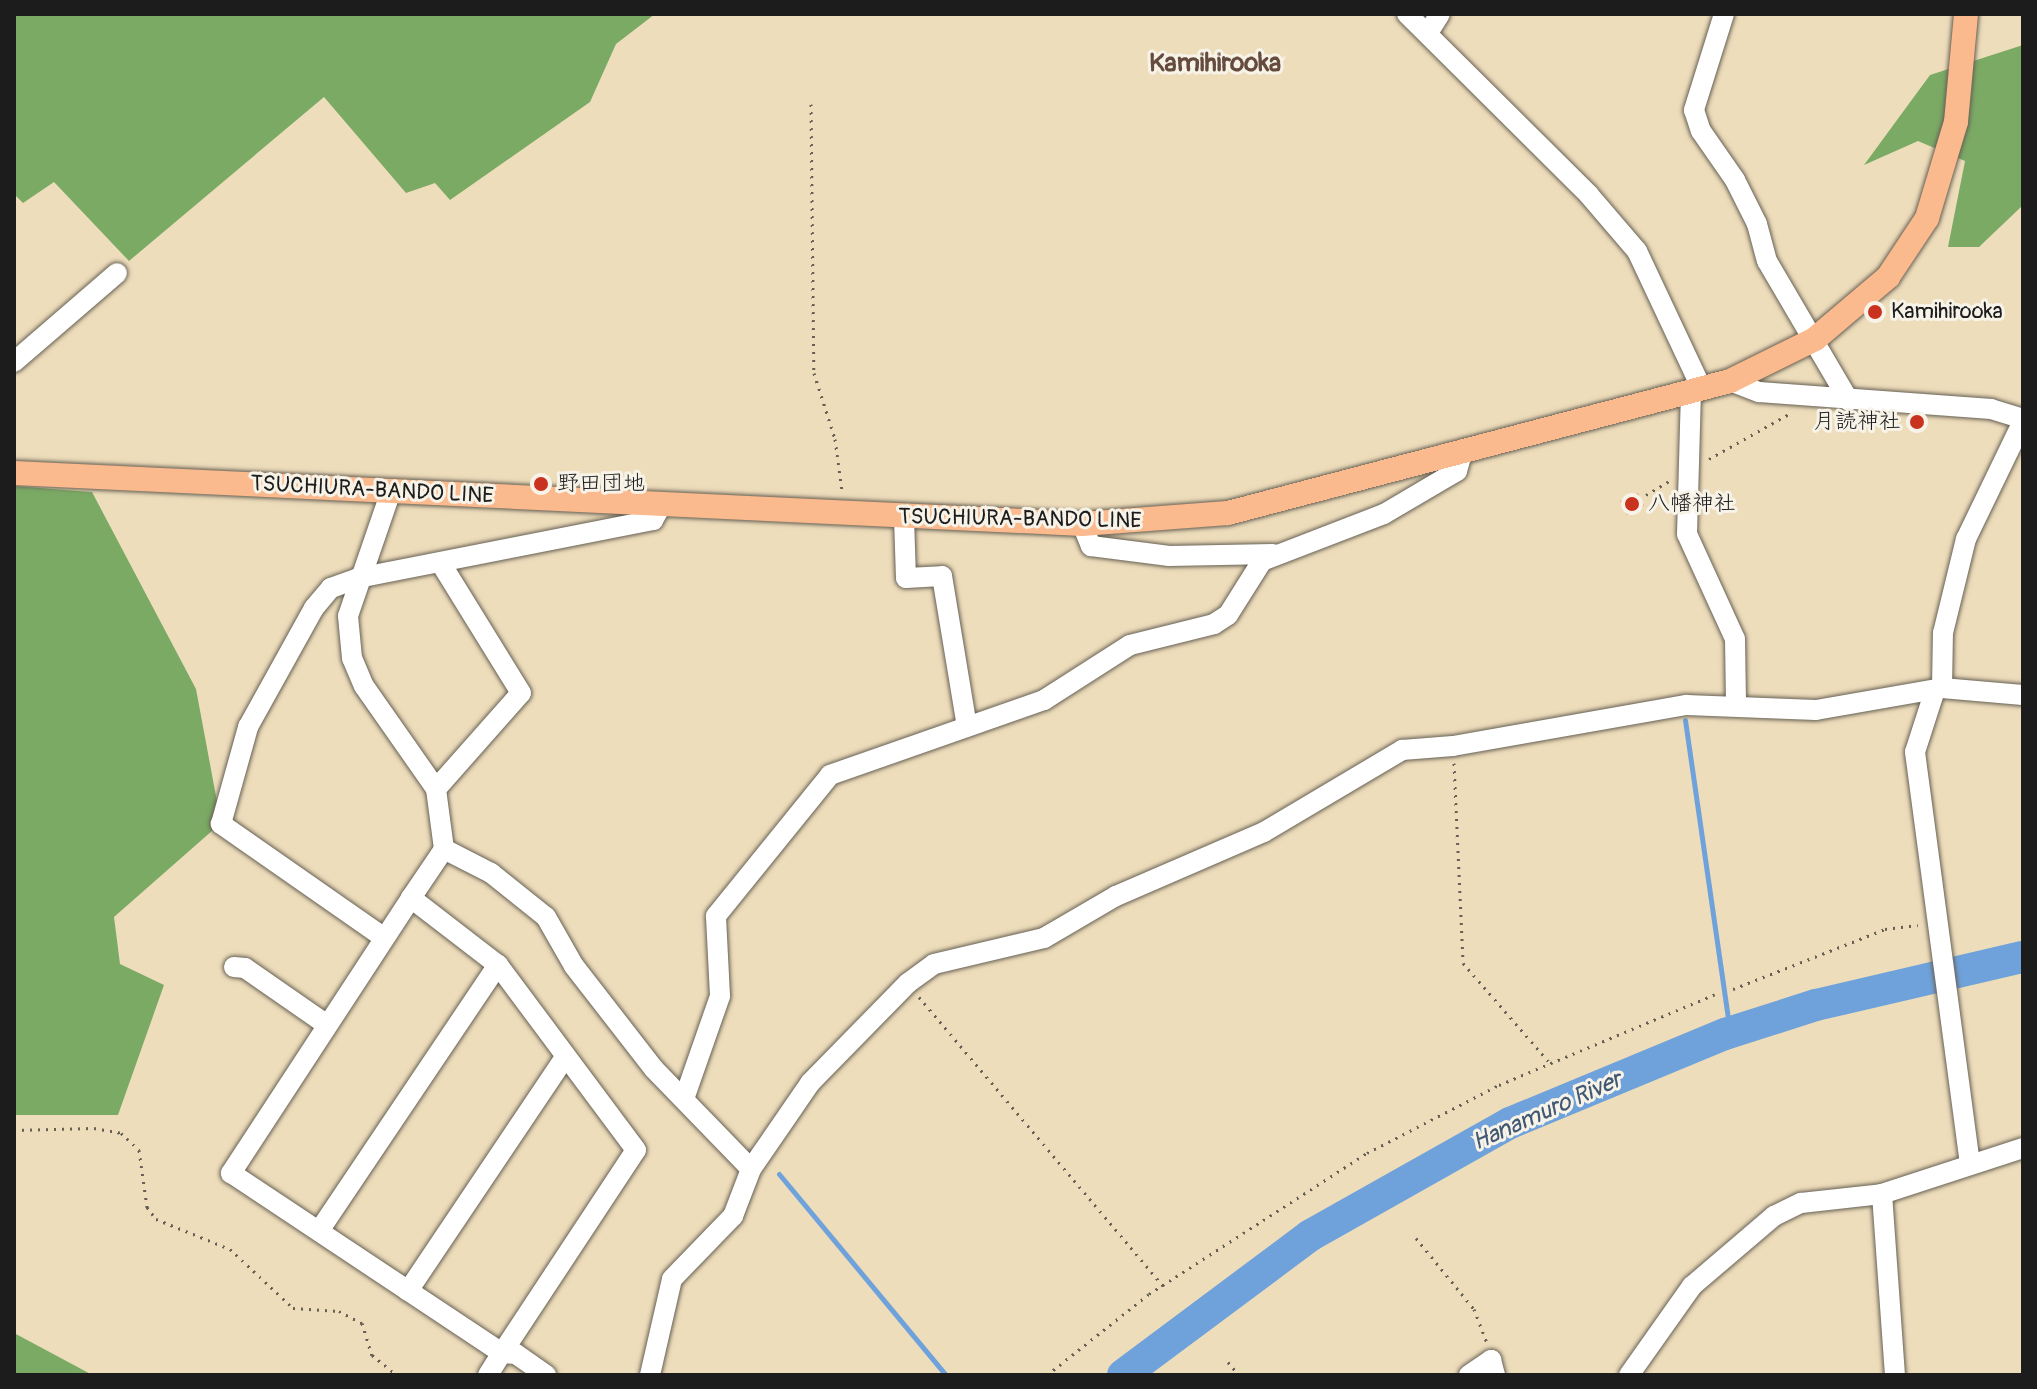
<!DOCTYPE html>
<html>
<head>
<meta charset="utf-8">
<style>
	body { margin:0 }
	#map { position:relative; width:2037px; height:1389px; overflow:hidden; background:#edb; font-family:Pangolin,"Klee One",sans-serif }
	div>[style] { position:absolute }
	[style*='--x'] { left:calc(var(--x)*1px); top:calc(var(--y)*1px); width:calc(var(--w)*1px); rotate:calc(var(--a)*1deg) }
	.forest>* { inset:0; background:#7baa65 }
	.stream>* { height:5px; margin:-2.5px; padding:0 2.5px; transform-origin:2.5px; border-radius:2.5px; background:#6fa2db }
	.river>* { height:32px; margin:-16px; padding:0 16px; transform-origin:16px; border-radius:16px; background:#6fa2db }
	.building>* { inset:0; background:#ec9f7c }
	.path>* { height:3px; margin-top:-1.5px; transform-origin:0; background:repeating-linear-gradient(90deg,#666054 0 2px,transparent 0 8px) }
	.roads { filter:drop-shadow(0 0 2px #666054) drop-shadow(0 0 2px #666054) }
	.minor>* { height:20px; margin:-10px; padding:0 10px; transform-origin:10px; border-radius:10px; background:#fff }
	.major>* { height:24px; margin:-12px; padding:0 12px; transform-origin:12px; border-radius:12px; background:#fbba8d }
	.dots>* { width:22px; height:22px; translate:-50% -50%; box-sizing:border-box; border:4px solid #f7f3e8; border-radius:50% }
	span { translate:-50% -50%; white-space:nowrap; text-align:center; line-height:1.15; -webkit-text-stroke:6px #f7f3e8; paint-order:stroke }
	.poi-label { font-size:22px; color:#1c1c1c }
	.left { translate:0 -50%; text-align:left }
	.right { translate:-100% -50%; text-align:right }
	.street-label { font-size:22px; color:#1c1c1c }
	.water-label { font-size:24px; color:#415872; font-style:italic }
	.quarter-label { font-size:26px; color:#654a3e; font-weight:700 }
	.frame { position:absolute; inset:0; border:16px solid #1c1c1c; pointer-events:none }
</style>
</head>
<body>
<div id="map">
	<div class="forest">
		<i style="clip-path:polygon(14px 14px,655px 14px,616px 44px,590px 102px,450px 200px,435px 183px,406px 193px,324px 97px,129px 261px,54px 182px,23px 203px,14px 194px)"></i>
		<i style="clip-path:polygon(2023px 45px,2022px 206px,1979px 247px,1948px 247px,1965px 161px,1918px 141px,1864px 165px,1930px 75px)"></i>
		<i style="clip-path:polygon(14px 486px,92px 492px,196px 689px,221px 823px,114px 917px,120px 964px,164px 985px,118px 1115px,14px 1115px)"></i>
		<i style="clip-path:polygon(14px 1333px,85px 1371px,92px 1375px,14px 1375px)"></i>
	</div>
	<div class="stream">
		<i style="--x:1685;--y:720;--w:315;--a:81.8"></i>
		<i style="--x:779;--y:1174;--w:261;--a:50.3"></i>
	</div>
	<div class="river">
		<i style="--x:1123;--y:1375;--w:234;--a:-36.7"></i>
		<i style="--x:1311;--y:1235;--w:228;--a:-29.4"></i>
		<i style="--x:1510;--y:1123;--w:233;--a:-22.5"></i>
		<i style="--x:1725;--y:1034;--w:96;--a:-17.7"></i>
		<i style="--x:1816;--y:1005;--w:212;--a:-13.1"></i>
	</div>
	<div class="building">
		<i style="clip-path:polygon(1638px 493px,1644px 506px,1627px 515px,1620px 501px)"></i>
	</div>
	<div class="path">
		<i style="--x:811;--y:104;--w:269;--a:89.4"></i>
		<i style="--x:814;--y:373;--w:69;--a:72.3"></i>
		<i style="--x:835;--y:439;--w:52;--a:82.3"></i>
		<i style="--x:1709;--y:459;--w:92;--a:-29.4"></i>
		<i style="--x:1646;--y:495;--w:29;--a:-31"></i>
		<i style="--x:1454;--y:763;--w:200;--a:87.4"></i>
		<i style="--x:1463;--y:963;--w:133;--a:49"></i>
		<i style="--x:1733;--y:989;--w:163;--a:-21.5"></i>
		<i style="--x:1885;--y:929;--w:33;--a:-7"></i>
		<i style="--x:919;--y:997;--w:380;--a:49.8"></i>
		<i style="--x:14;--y:1130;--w:80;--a:-1.4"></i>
		<i style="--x:94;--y:1128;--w:27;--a:10"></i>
		<i style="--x:121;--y:1133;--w:25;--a:43"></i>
		<i style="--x:139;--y:1150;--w:58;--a:82"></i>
		<i style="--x:147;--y:1207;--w:15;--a:53"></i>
		<i style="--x:156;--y:1219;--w:80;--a:22.1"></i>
		<i style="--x:230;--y:1249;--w:86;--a:43.1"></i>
		<i style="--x:293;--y:1308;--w:46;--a:3.7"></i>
		<i style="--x:339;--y:1311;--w:26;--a:28"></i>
		<i style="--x:362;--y:1323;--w:34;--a:73"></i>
		<i style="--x:372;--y:1355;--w:32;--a:39"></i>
		<i style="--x:1416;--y:1238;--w:92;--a:50.8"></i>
		<i style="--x:1474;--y:1309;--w:36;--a:69"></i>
		<i style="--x:1228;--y:1362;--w:17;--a:50"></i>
		<i style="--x:1047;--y:1375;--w:130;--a:-38.5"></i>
		<i style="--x:1149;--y:1294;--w:260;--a:-32.9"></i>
		<i style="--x:1367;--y:1153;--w:148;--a:-27.3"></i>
		<i style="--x:1499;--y:1085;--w:234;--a:-22.8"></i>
	</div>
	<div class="roads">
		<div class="minor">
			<i style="--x:1407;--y:14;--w:257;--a:44.8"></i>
			<i style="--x:1589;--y:195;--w:74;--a:49.4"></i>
			<i style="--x:1637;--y:251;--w:153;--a:64.8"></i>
			<i style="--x:1724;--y:14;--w:101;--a:107.4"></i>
			<i style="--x:1694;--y:110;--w:22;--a:72"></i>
			<i style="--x:1701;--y:131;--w:60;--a:55.2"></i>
			<i style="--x:1735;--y:180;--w:49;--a:63.4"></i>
			<i style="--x:1757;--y:224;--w:38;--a:75"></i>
			<i style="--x:1767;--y:261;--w:162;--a:59.6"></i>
			<i style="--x:1428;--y:33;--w:22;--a:-58"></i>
			<i style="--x:14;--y:362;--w:136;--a:-40.8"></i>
			<i style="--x:1730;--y:381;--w:31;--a:21"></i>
			<i style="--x:1759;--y:392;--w:233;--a:4.2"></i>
			<i style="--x:1991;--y:409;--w:34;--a:17"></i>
			<i style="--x:1691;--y:391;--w:143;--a:91.6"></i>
			<i style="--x:1687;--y:534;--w:115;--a:65.4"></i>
			<i style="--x:1735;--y:639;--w:66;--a:89.1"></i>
			<i style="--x:391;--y:491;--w:132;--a:109"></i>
			<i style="--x:348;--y:616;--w:42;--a:84.6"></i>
			<i style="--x:352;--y:658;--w:30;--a:67"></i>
			<i style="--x:364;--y:686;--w:126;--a:55"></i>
			<i style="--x:436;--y:789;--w:61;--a:82.4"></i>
			<i style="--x:444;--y:849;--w:59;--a:124"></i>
			<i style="--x:904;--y:518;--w:60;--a:88.1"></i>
			<i style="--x:906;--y:578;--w:36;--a:-3"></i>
			<i style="--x:942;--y:576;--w:153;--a:80.6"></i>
			<i style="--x:1082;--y:524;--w:24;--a:68"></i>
			<i style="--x:1091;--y:546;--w:79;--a:7.3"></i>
			<i style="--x:1169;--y:556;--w:104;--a:-1.1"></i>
			<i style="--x:1942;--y:688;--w:55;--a:-89"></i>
			<i style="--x:1943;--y:633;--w:97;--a:-76.3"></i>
			<i style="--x:1966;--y:539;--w:131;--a:-64.2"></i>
			<i style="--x:1935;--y:690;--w:65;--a:107.9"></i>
			<i style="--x:1915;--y:752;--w:414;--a:82.4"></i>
			<i style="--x:436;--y:789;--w:128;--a:-48.5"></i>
			<i style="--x:521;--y:693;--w:150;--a:-121.7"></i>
			<i style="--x:444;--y:849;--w:53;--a:27.1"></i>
			<i style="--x:491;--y:873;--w:70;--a:38.7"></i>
			<i style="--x:546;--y:917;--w:56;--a:60.3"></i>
			<i style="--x:574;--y:966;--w:130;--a:52.2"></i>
			<i style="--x:654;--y:1069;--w:139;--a:45.9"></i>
			<i style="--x:383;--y:937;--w:198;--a:-145.1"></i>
			<i style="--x:221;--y:824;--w:101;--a:-74.4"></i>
			<i style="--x:248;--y:727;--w:136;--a:-61"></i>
			<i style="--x:314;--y:608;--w:26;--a:-50"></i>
			<i style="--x:331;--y:588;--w:29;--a:-20"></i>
			<i style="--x:358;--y:578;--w:301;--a:-11.1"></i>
			<i style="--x:653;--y:520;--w:20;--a:-60"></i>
			<i style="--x:234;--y:967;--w:11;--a:5"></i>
			<i style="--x:245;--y:968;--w:100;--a:34.8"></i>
			<i style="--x:684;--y:1099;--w:109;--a:-70.7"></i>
			<i style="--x:720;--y:996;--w:80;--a:-92.9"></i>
			<i style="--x:716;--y:916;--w:181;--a:-51"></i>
			<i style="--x:830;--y:775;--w:227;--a:-19.3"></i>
			<i style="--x:1044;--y:700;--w:102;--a:-32.6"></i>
			<i style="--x:1130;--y:645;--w:87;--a:-14"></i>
			<i style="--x:1214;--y:624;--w:17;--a:-33"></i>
			<i style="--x:1228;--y:615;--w:64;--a:-57.8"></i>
			<i style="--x:1262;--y:561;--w:131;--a:-21.1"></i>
			<i style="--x:1384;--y:514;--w:85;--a:-30.5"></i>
			<i style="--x:1457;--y:471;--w:22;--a:-74"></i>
			<i style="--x:1882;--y:1194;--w:181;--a:85.9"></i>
			<i style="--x:319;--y:1231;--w:321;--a:-56.1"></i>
			<i style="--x:408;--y:1291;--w:282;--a:-56.1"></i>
			<i style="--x:488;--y:1375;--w:26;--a:-58"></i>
			<i style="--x:502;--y:1353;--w:243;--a:-56.6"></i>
			<i style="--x:636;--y:1150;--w:231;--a:-126.7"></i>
			<i style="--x:498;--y:965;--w:110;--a:-142.4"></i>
			<i style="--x:411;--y:898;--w:329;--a:123.2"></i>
			<i style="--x:231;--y:1173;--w:325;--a:33.6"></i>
			<i style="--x:502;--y:1353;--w:14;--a:4"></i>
			<i style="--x:516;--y:1354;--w:37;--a:35"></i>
			<i style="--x:650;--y:1375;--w:98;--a:-77.1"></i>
			<i style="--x:672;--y:1279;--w:88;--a:-45.9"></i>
			<i style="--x:733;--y:1216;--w:50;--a:-69"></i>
			<i style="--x:751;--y:1169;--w:104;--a:-55.5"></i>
			<i style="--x:810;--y:1083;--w:140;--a:-45.6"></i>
			<i style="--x:908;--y:983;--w:32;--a:-36"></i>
			<i style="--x:934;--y:964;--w:113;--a:-13.3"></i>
			<i style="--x:1044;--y:938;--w:83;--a:-30.3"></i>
			<i style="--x:1116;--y:896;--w:161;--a:-23.4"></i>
			<i style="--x:1264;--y:832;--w:161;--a:-30.7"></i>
			<i style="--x:1402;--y:750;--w:51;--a:-4.5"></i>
			<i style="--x:1453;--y:746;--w:237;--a:-10"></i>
			<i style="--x:1686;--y:705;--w:130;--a:2.2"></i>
			<i style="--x:1816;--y:710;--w:128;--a:-9.9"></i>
			<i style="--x:1942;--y:688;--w:81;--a:4.9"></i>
			<i style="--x:1469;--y:1375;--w:27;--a:-34"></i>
			<i style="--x:1491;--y:1360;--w:16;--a:75"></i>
			<i style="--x:1629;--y:1375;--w:109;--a:-54.7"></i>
			<i style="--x:1692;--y:1286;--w:108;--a:-40.5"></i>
			<i style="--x:1774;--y:1216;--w:30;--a:-26"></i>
			<i style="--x:1801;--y:1203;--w:81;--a:-6.3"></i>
			<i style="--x:1882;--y:1194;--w:148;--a:-18.1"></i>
		</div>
		<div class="major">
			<i style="--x:14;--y:473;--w:1069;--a:2.73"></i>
			<i style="--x:1082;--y:524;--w:146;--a:-4.3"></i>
			<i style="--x:1228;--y:513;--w:519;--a:-14.73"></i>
			<i style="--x:1730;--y:381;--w:95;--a:-26.3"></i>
			<i style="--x:1815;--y:339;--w:96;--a:-40.3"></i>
			<i style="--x:1888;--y:277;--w:71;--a:-56.5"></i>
			<i style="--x:1927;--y:218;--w:100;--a:-73.2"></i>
			<i style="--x:1956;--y:122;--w:108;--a:-84.7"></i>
		</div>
	</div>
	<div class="dots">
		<i style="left:1875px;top:312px;background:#c8321e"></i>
		<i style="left:1917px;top:422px;background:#c8321e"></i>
		<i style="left:541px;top:484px;background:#c8321e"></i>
		<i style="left:1632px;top:504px;background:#c8321e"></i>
	</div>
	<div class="poi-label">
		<span class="left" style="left:1891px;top:312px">Kamihirooka</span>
		<span class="right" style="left:1901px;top:422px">月読神社</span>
		<span class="left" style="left:557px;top:484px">野田団地</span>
		<span class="left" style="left:1648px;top:504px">八幡神社</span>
	</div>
	<div class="street-label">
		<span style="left:372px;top:490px;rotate:3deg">TSUCHIURA-BANDO LINE</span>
		<span style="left:1020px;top:519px;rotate:1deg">TSUCHIURA-BANDO LINE</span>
	</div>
	<div class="water-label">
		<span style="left:1547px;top:1111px;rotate:-24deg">Hanamuro River</span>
	</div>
	<div class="quarter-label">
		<span style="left:1215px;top:64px">Kamihirooka</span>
	</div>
	<div class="frame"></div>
</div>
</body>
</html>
